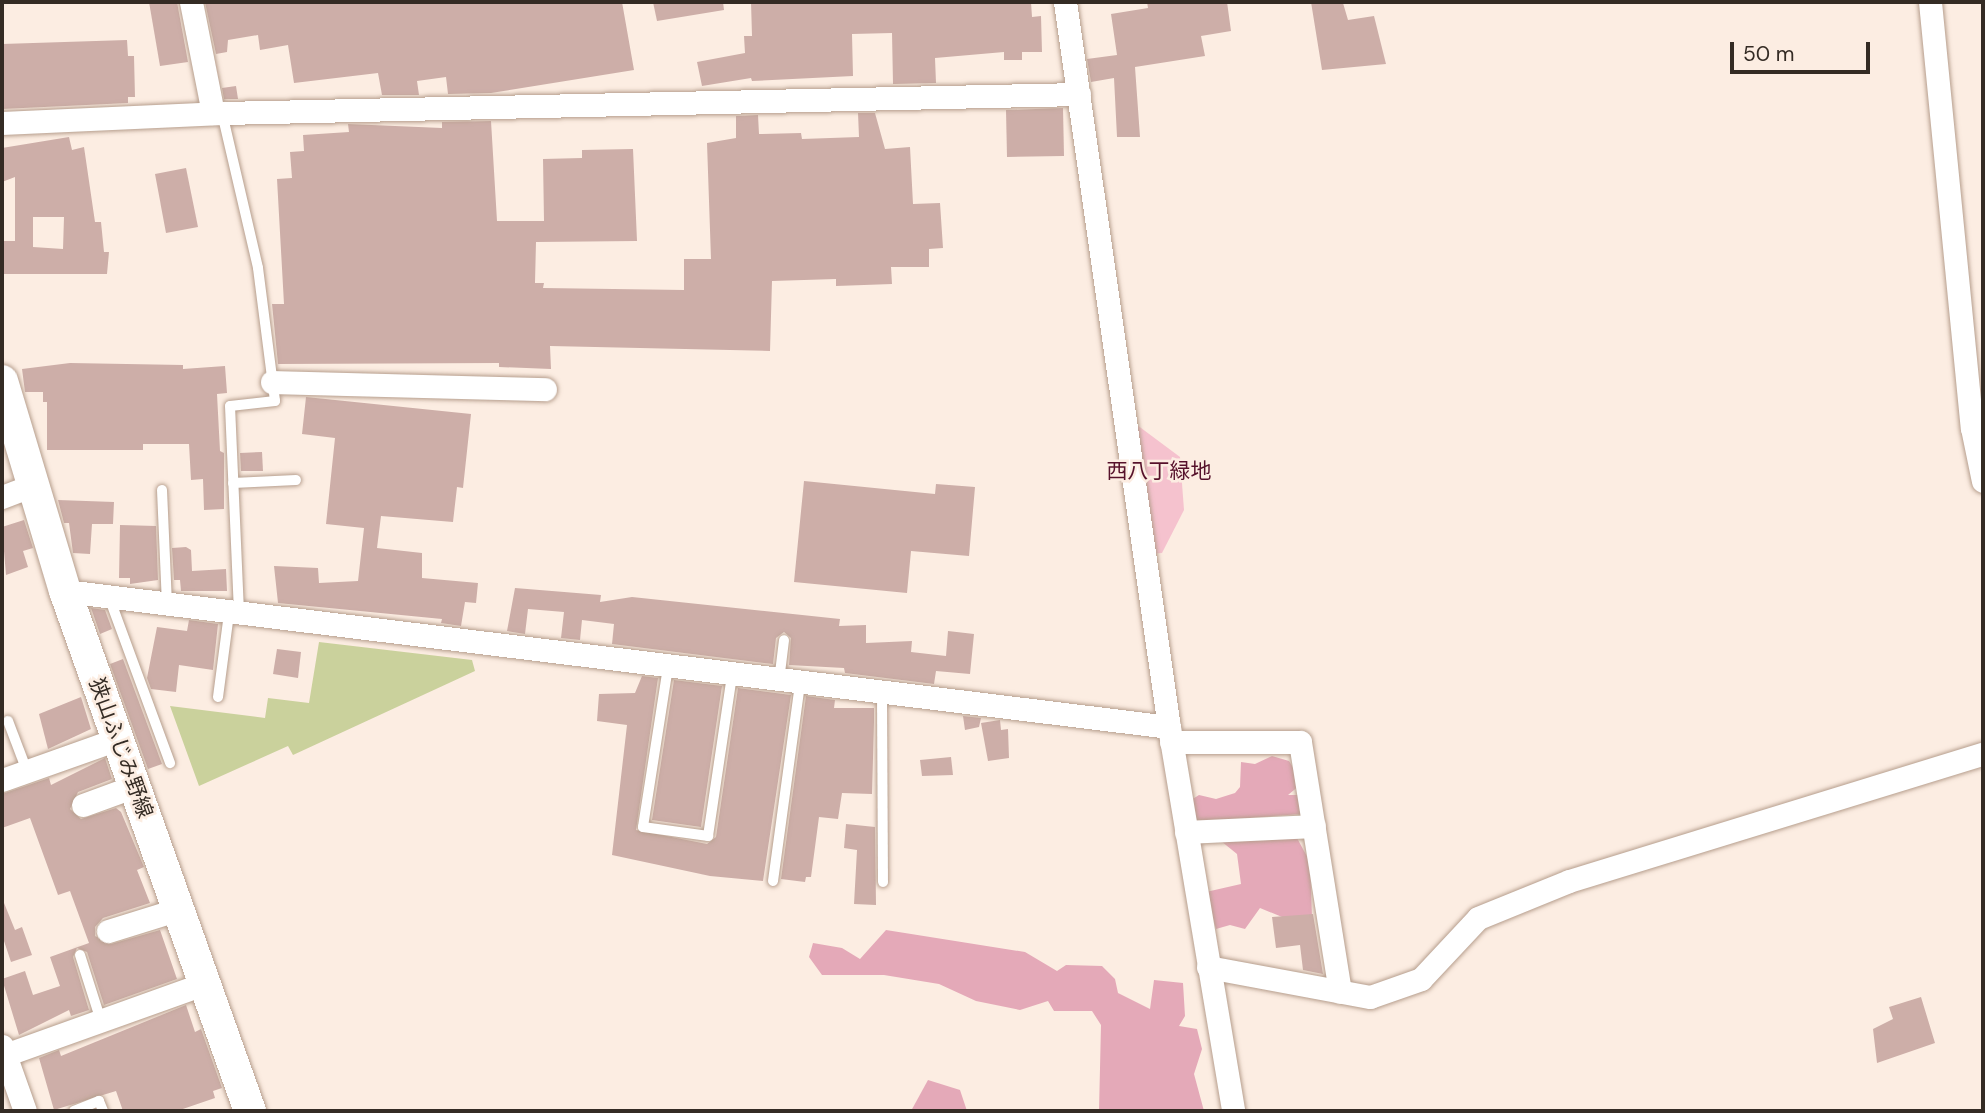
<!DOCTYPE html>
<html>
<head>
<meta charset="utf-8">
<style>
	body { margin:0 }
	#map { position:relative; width:1985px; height:1113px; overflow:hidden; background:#fcede2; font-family:"DM Sans","Noto Sans JP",sans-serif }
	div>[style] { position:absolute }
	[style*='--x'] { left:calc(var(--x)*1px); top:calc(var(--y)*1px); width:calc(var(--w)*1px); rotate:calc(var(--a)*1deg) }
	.green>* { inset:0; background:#f5c2ce }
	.forest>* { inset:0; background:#e4a9b8 }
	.water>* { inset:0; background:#cad19c }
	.building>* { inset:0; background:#cdaea8 }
	.roads { filter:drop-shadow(0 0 2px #b69e8d) drop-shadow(0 0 2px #b69e8d) }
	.lane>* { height:10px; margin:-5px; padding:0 5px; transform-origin:5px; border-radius:5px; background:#fff }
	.street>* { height:23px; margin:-11.5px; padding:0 11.5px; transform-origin:11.5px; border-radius:11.5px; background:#fff }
	.secondary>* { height:32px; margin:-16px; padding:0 16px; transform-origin:16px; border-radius:16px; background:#fff }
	span { translate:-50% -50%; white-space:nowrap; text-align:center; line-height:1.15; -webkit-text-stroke:5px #fcede2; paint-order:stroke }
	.park-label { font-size:21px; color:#56112b }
	.street-label { font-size:21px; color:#342b24 }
	.frame { position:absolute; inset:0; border:4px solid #342b24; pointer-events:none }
	.scale { position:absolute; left:1730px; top:42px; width:140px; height:32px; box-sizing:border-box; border:4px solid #342b24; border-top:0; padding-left:9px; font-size:21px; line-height:24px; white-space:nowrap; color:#342b24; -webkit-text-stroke:5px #fcede2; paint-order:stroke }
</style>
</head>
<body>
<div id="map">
	<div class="green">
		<i style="clip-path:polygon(1137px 425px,1180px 457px,1184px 510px,1162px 553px,1147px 554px)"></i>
	</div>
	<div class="forest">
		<i style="clip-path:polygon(1272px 756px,1289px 761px,1294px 769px,1300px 785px,1288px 795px,1304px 795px,1301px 814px,1196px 822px,1188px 802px,1199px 795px,1216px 799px,1235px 793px,1240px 787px,1241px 762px,1255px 764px)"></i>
		<i style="clip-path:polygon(1297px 838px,1310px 862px,1312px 917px,1287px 919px,1260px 908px,1245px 929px,1230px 925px,1216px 929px,1206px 892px,1241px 884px,1237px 854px,1221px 841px)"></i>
		<i style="clip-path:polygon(886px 930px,1025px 952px,1057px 971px,1066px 965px,1102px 966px,1115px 979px,1118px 993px,1150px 1009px,1154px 980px,1183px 983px,1185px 1016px,1179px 1026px,1197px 1029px,1202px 1049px,1194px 1074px,1204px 1111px,1099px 1111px,1101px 1025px,1092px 1011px,1054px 1011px,1048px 1001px,1020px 1010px,976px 1001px,939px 984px,884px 975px,822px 975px,809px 957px,813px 943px,842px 948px,860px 959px)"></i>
		<i style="clip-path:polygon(928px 1080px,960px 1090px,967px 1111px,911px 1111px)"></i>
	</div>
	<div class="water">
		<i style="clip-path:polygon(319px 642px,472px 660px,475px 671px,293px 755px,288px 746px,199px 786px,170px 706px,265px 718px,268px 698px,309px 703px)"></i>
	</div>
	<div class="building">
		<i style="clip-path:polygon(149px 2px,177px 2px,188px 62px,160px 66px)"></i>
		<i style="clip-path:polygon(205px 2px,622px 2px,634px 70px,491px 93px,448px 94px,446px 77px,417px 81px,419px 95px,382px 95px,378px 73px,294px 83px,288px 45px,260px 50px,258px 35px,228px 40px,227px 52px,216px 54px)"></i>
		<i style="clip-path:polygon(653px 2px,723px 2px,724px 10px,657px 21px)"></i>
		<i style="clip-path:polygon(751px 2px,1031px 2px,1032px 17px,1041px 16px,1042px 52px,1022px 52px,1022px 60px,1004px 60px,1004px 52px,935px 58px,936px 83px,893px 84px,892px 33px,852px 34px,853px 76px,752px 81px,751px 78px,702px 86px,697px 62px,745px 53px,744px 36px,752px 36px)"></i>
		<i style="clip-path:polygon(1147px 2px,1227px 2px,1231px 31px,1201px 36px,1205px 56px,1135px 67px,1140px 137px,1117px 137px,1114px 78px,1091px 82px,1087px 59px,1117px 55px,1111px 14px,1148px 8px)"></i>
		<i style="clip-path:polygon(1311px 2px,1343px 3px,1348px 20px,1374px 16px,1386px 64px,1322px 70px)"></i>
		<i style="clip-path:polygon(127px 40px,128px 56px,134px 56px,135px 97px,128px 97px,128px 103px,2px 109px,2px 44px)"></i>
		<i style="clip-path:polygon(236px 86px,238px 99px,224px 99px,222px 88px)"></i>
		<i style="clip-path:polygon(1063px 108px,1064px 156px,1007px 157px,1006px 110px)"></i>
		<i style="clip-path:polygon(858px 113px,875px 113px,885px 149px,910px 147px,913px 204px,940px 203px,943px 248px,929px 249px,929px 267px,891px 267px,892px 284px,836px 286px,836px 279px,772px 281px,770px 351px,550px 346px,551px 369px,499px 367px,499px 363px,278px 364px,272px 304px,284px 304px,277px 179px,292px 178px,290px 152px,304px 151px,303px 135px,349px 132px,348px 124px,442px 128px,442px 122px,491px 121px,497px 221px,544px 221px,543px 159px,582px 158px,582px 150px,633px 149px,637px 241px,536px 242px,535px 283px,544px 283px,543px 288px,684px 290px,684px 259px,711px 259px,707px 143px,736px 138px,736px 116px,758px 115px,759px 134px,801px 133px,802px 139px,859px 137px)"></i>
		<i style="clip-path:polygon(evenodd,69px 137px,72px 150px,84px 147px,95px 222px,101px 222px,104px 252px,109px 252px,107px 274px,2px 274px,2px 241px,15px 241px,15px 177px,2px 182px,2px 148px,69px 137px,33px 217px,64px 217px,63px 249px,33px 247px,33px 217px)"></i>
		<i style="clip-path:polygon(186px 168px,198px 227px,166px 233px,155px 174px)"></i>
		<i style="clip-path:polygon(70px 363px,183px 365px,183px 369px,225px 366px,227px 393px,217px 394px,220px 451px,224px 453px,224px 509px,204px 510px,203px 479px,191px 480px,189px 444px,143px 444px,143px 450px,47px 450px,47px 402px,43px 402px,43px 392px,25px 392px,22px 369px)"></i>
		<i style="clip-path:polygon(306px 397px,471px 414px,463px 488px,457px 487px,453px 522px,381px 516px,377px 548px,422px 553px,422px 578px,478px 583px,476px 603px,465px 602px,461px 626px,441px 623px,442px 619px,278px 603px,274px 566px,318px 568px,319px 583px,358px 581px,364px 528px,326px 524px,335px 438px,302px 434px)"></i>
		<i style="clip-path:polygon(262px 452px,263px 471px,241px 471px,240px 453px)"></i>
		<i style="clip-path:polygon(804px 481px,935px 494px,936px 484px,975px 487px,969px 556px,911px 551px,907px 593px,794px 582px)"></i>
		<i style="clip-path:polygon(58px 500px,114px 502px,113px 524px,92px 524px,90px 554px,73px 553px,69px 523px,64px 523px)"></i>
		<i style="clip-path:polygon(24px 520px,33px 548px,23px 551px,28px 567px,6px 575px,2px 527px)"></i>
		<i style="clip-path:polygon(120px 525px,156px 526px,158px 580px,130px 584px,130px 578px,119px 578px)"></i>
		<i style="clip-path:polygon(186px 547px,191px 550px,192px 571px,226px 569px,227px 591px,181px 591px,180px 580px,174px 580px,172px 548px)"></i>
		<i style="clip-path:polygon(515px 588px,601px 595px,600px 602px,632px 597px,840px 619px,839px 626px,866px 625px,866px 643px,912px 641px,911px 652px,946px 656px,948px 631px,974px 634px,970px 674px,936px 671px,934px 684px,845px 673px,844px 668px,789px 665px,791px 638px,784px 632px,776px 638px,773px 664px,612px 644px,614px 624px,582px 620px,580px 640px,561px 638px,564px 612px,528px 609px,525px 634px,507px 631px)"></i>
		<i style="clip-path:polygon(91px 608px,105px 610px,112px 629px,100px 634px)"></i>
		<i style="clip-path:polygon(189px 620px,218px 624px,213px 670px,179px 665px,176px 692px,151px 689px,147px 678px,157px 627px,187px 631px)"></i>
		<i style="clip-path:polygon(277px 649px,301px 652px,298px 678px,273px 674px)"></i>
		<i style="clip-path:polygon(123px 659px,162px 764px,148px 769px,110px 664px)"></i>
		<i style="clip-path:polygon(642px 676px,658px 678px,636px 830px,707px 844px,716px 837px,738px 688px,791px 695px,763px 881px,710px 876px,612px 855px,627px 725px,597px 721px,599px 694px,635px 693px)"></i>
		<i style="clip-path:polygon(674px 680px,722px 686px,701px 827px,652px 820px)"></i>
		<i style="clip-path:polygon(806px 696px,835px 700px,834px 708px,874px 708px,874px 722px,872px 794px,842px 793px,838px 819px,819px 817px,811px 877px,806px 877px,805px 882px,781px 879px)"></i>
		<i style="clip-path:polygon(81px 697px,91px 729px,48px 749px,39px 714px)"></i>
		<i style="clip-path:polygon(963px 716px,981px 718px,979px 727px,965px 730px)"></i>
		<i style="clip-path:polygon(1000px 720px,1001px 730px,1008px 729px,1009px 758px,988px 761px,981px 723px)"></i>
		<i style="clip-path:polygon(951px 757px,953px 775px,922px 776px,920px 760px)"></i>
		<i style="clip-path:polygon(105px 758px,112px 779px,78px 792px,70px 809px,81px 819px,116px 808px,121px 812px,144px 867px,137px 870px,150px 903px,103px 918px,95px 927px,95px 936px,111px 944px,160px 930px,177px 979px,104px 1005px,87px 952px,77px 948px,73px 957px,89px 1010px,71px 1016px,69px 1010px,19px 1035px,2px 979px,25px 971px,33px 995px,60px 986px,50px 957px,89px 943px,70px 891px,58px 895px,30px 818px,2px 828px,2px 794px,49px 778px,51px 785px)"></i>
		<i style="clip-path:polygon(846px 824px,875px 827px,876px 905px,854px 904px,857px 850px,844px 848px)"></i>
		<i style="clip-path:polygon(2px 898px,15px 930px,22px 927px,32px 955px,11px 962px,2px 935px)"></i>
		<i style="clip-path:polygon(1313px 914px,1323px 974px,1303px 970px,1300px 945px,1276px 948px,1272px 917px)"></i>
		<i style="clip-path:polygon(1921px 997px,1935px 1043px,1877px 1063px,1873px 1029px,1893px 1019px,1889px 1007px)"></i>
		<i style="clip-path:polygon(186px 1005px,195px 1032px,201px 1029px,222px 1088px,213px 1091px,215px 1098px,177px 1111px,123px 1111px,116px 1091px,54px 1110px,39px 1058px,59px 1050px,61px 1056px)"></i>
	</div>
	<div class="roads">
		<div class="lane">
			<i style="--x:222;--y:113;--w:159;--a:76.9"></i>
			<i style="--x:258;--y:268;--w:134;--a:82.7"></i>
			<i style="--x:275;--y:401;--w:45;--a:173.7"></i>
			<i style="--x:230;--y:406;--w:208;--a:87.5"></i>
			<i style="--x:233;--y:483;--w:63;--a:-2.7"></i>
			<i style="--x:162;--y:490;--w:114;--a:87.5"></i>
			<i style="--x:109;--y:597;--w:177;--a:69.8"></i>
			<i style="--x:668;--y:667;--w:162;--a:98.9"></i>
			<i style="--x:643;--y:827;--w:66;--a:7.9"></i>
			<i style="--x:708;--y:836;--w:163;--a:-81.5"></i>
			<i style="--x:779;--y:681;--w:41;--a:-83"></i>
			<i style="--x:882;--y:694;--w:188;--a:89.7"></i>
			<i style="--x:218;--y:697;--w:85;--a:-82.5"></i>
			<i style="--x:8;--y:721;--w:53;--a:69.2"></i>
			<i style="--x:773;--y:881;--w:198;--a:-82.2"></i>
			<i style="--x:80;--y:955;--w:69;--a:72.3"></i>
			<i style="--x:74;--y:1111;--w:27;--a:-22"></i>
			<i style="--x:99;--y:1101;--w:11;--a:68"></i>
		</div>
		<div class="street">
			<i style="--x:191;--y:2;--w:113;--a:78.8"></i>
			<i style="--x:1065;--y:2;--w:732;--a:81.84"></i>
			<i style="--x:1169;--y:727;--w:389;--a:80.5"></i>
			<i style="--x:1930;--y:2;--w:428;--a:84.4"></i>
			<i style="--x:1972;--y:428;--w:54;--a:78.3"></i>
			<i style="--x:2;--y:123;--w:220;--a:-2.6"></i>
			<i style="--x:222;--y:113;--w:857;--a:-1.27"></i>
			<i style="--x:272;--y:382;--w:273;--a:1.5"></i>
			<i style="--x:2;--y:497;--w:33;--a:-21"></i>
			<i style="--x:65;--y:591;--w:1112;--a:7.02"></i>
			<i style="--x:1171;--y:742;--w:129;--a:0"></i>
			<i style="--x:1300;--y:742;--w:253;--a:80.9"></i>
			<i style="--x:2;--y:780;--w:123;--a:-19.5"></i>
			<i style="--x:83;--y:805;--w:55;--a:-20.1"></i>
			<i style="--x:1186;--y:832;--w:128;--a:-2.7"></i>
			<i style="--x:108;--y:931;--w:74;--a:-17.2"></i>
			<i style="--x:1208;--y:967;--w:165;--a:10.5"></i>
			<i style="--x:1370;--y:997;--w:54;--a:-19.4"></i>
			<i style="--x:1421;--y:979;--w:83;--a:-46.9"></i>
			<i style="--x:1478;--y:918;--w:98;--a:-22.1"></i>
			<i style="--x:1569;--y:881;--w:433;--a:-17.1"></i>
			<i style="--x:2;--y:1046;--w:69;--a:70.5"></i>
			<i style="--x:2;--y:1056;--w:217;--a:-19.7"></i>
		</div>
		<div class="secondary">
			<i style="--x:2;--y:381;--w:219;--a:73.3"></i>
			<i style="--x:65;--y:591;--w:552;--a:70.42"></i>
		</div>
	</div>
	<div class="park-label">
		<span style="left:1159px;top:471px">西八丁緑地</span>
	</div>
	<div class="street-label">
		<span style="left:121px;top:748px;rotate:70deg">狭山ふじみ野線</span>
	</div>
	<div class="frame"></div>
	<div class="scale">50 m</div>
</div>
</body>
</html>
